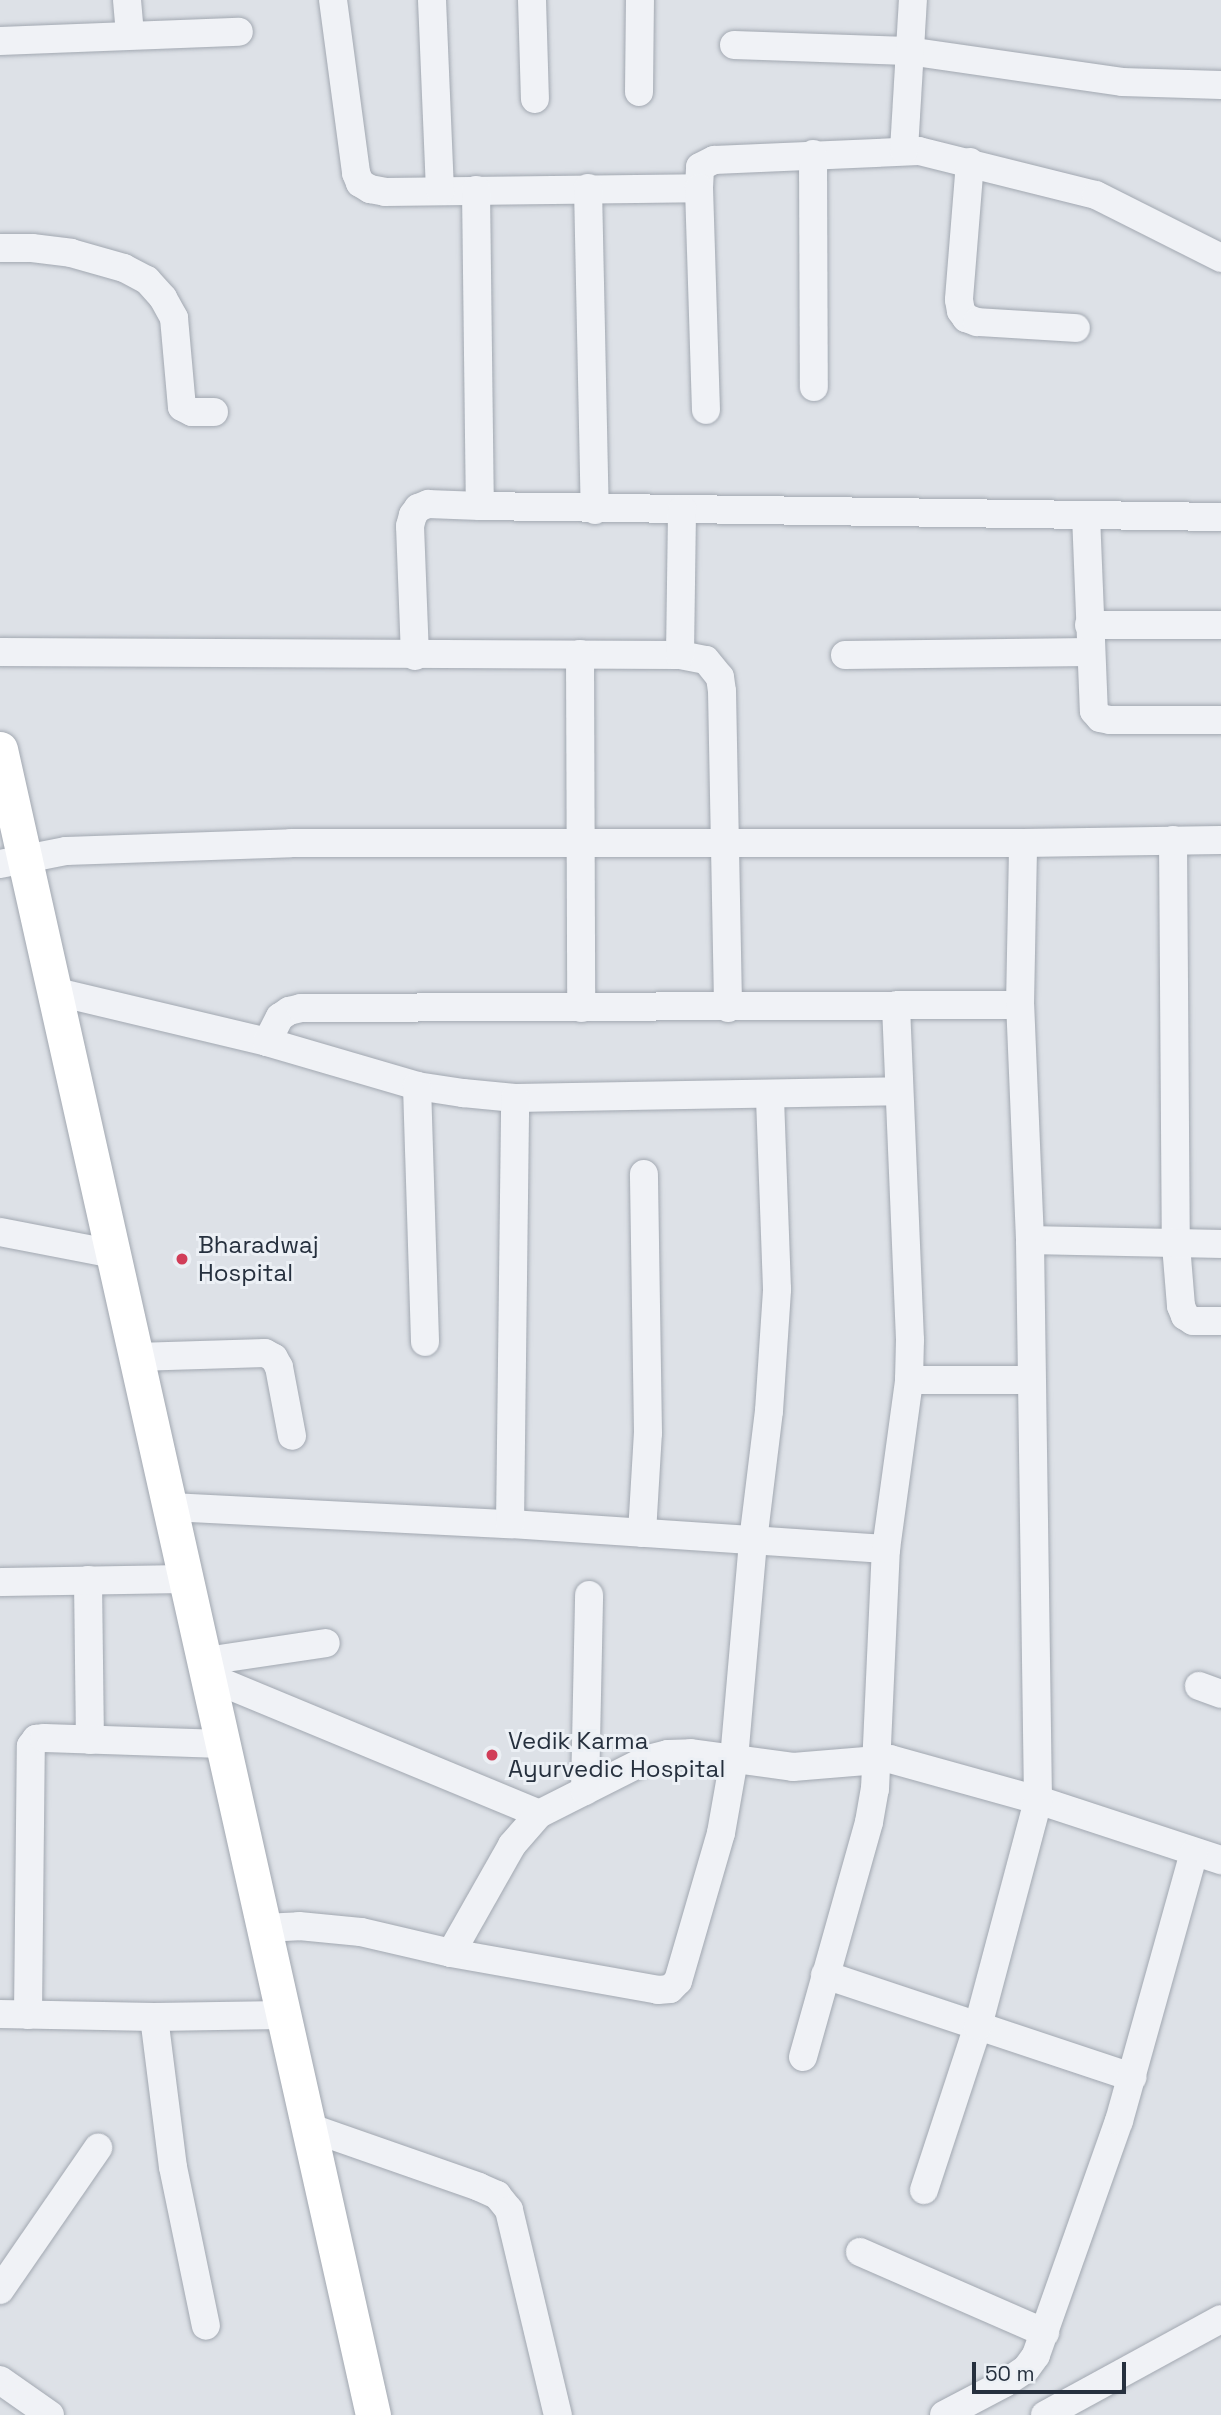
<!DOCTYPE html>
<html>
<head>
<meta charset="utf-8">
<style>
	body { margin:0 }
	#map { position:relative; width:1221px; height:2415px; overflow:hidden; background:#dde1e7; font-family:"Space Grotesk",sans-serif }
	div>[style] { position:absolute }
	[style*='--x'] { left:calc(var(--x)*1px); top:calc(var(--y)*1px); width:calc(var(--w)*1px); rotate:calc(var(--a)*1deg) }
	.roads { filter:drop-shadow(0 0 2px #a2a8b1) drop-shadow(0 0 2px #a2a8b1) }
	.minor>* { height:28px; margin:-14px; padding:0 14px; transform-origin:14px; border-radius:14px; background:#f0f2f6 }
	.major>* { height:35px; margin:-17.5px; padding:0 17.5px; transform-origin:17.5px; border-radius:17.5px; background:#fff }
	.dots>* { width:19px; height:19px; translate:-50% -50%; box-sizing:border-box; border:4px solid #ecf0f5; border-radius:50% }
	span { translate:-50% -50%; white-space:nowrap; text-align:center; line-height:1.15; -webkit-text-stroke:6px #ecf0f5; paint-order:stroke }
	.poi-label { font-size:24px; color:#26303e }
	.left { translate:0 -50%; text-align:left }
	.scale { position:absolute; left:972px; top:2362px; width:154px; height:32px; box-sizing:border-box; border:4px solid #26303e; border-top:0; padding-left:9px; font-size:21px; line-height:24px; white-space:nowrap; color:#26303e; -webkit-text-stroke:5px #ecf0f5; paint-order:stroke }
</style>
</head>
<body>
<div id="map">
	<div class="roads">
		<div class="minor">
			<i style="--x:127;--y:0;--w:35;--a:85"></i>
			<i style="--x:333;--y:0;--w:175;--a:82.4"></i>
			<i style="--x:356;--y:173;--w:11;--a:68"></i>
			<i style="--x:360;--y:183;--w:12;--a:31"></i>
			<i style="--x:370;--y:189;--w:15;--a:11"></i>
			<i style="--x:385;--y:192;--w:314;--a:-0.7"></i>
			<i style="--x:699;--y:188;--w:21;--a:-87"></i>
			<i style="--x:700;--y:167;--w:16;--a:-27"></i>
			<i style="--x:714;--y:160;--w:205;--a:-2.5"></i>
			<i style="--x:919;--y:151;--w:182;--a:14"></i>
			<i style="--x:1096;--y:195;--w:140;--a:26.7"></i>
			<i style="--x:432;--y:0;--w:191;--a:87.6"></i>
			<i style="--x:532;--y:0;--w:99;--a:88.3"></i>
			<i style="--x:0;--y:41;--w:239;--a:-2.2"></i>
			<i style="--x:734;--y:45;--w:174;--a:2"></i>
			<i style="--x:908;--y:51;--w:216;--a:8.2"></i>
			<i style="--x:1122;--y:82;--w:99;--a:1.7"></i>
			<i style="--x:639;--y:92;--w:92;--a:-89.4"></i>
			<i style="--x:904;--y:150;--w:150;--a:-86.6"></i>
			<i style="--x:813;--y:154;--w:233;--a:89.8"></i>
			<i style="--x:970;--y:162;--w:138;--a:94.6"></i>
			<i style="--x:959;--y:300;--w:11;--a:80"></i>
			<i style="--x:961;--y:311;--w:9;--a:54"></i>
			<i style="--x:966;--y:318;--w:12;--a:20"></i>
			<i style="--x:977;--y:322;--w:99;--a:3.5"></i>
			<i style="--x:588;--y:188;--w:322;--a:88.8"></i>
			<i style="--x:699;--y:188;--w:222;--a:88.2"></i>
			<i style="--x:476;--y:190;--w:316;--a:89.3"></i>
			<i style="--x:480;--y:506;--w:741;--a:0.85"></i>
			<i style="--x:0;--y:248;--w:32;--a:0"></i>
			<i style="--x:32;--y:248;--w:39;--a:7"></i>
			<i style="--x:71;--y:253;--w:55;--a:15.8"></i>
			<i style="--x:124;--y:268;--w:26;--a:28"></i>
			<i style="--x:147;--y:280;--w:24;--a:48"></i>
			<i style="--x:163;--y:298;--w:23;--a:61"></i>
			<i style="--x:174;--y:318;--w:89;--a:84.9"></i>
			<i style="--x:182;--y:407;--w:11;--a:27"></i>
			<i style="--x:192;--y:412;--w:22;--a:0"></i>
			<i style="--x:1086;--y:515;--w:196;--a:87.7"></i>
			<i style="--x:1094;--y:711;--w:9;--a:49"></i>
			<i style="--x:1100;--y:718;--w:10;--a:11"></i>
			<i style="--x:1110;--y:720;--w:111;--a:0"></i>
			<i style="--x:1089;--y:625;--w:132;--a:0"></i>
			<i style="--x:0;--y:652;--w:680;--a:0.25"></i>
			<i style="--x:680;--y:655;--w:26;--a:11"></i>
			<i style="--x:706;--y:660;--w:22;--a:51"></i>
			<i style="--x:720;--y:677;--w:14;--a:82"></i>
			<i style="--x:722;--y:691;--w:317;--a:88.9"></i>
			<i style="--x:580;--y:654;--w:354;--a:89.8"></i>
			<i style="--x:680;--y:655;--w:145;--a:-89.2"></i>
			<i style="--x:845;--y:655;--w:245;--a:-0.7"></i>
			<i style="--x:415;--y:656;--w:130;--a:-92.2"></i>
			<i style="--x:410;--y:526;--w:11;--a:-75"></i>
			<i style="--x:413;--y:515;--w:9;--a:-54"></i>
			<i style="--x:418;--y:508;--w:11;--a:-22"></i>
			<i style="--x:428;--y:504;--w:52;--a:2.2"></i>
			<i style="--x:1173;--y:840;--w:405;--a:89.6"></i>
			<i style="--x:1176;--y:1245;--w:61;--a:85.3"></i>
			<i style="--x:1181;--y:1306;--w:11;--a:68"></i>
			<i style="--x:1185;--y:1316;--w:9;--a:32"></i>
			<i style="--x:1193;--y:1321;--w:28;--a:0"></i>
			<i style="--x:0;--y:864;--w:67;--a:-11.1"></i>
			<i style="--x:66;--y:851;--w:225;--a:-2"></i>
			<i style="--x:291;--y:843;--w:732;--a:0"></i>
			<i style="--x:1023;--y:843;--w:198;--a:-0.9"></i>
			<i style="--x:53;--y:991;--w:220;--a:13.4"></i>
			<i style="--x:267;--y:1042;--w:156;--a:16.3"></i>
			<i style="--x:417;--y:1086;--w:47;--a:8.7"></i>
			<i style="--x:463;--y:1093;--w:52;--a:5.5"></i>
			<i style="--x:515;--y:1098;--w:383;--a:-1"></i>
			<i style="--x:267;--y:1042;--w:28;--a:-63"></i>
			<i style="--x:280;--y:1017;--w:11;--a:-34"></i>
			<i style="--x:289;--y:1011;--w:12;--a:-14"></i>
			<i style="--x:301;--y:1008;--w:719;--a:-0.24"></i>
			<i style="--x:417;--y:1086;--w:256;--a:88.2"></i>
			<i style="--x:0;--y:1232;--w:115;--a:11"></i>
			<i style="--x:1030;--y:1240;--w:191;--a:1.2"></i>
			<i style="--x:136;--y:1357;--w:129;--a:-1.8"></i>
			<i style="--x:265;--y:1353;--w:10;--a:29"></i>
			<i style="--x:274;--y:1358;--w:10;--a:61"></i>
			<i style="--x:279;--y:1367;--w:70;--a:79.3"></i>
			<i style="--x:909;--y:1380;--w:121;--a:0"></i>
			<i style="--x:170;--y:1507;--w:340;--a:2.9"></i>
			<i style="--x:510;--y:1524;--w:377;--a:3.8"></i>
			<i style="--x:510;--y:1524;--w:426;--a:-89.3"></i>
			<i style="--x:642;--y:1533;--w:100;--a:-86.6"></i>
			<i style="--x:648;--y:1433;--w:259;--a:-90.9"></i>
			<i style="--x:88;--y:1580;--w:160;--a:89.3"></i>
			<i style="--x:0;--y:1582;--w:186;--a:-0.9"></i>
			<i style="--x:206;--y:1661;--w:121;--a:-8.5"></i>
			<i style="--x:209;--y:1677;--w:357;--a:22.5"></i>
			<i style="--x:539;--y:1814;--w:122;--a:-26.8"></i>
			<i style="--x:648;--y:1759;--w:21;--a:-14"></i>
			<i style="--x:668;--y:1754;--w:23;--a:-2"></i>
			<i style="--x:691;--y:1753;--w:103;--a:7.8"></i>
			<i style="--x:793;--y:1767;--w:97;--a:-4.7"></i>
			<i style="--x:890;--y:1759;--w:154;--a:15.5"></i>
			<i style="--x:1038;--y:1800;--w:193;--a:18.2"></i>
			<i style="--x:1199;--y:1686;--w:23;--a:20"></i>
			<i style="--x:585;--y:1791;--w:196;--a:-88.8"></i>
			<i style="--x:264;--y:1928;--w:35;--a:-3"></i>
			<i style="--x:299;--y:1926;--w:62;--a:5.5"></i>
			<i style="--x:361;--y:1932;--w:92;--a:13.1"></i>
			<i style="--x:451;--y:1953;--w:210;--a:10.1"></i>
			<i style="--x:658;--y:1990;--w:12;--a:-5"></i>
			<i style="--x:670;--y:1989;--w:11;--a:-45"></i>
			<i style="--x:678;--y:1981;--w:154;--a:-73.8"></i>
			<i style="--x:721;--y:1833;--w:75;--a:-80"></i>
			<i style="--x:734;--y:1759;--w:219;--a:-85"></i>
			<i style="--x:753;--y:1541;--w:131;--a:-83"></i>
			<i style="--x:769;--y:1411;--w:122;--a:-86.2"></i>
			<i style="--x:777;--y:1289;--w:193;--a:-92.1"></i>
			<i style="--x:451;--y:1953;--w:124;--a:-60.5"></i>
			<i style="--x:512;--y:1845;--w:41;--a:-48.9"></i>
			<i style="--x:825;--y:1975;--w:324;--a:18.4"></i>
			<i style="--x:0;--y:2014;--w:154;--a:1.1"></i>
			<i style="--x:154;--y:2017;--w:129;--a:-0.9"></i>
			<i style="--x:28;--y:2015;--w:269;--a:-89.4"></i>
			<i style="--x:31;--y:1746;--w:9;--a:-54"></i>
			<i style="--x:36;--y:1739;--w:8;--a:-7"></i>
			<i style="--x:44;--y:1738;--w:179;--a:1.9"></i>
			<i style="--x:154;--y:2017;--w:151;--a:82.8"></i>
			<i style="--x:173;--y:2167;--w:162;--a:78.3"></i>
			<i style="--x:803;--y:2057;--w:244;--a:-74.3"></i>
			<i style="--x:869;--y:1822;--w:34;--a:-80"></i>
			<i style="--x:875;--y:1789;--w:240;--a:-87.4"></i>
			<i style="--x:886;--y:1549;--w:171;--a:-82.2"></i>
			<i style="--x:909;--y:1380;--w:40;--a:-88.6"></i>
			<i style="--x:910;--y:1340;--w:335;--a:-92.4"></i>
			<i style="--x:308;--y:2127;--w:181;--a:19.3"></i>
			<i style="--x:479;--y:2187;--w:20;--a:24"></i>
			<i style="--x:497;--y:2195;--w:19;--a:51"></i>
			<i style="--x:509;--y:2210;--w:211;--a:76.6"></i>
			<i style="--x:924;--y:2190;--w:173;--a:-71.8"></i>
			<i style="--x:978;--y:2026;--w:234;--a:-75.1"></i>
			<i style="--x:1038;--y:1800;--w:560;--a:-90.82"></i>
			<i style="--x:1030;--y:1240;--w:235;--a:-92.4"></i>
			<i style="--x:1020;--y:1005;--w:162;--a:-88.9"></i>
			<i style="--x:860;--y:2252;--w:202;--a:23.6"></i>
			<i style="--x:0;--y:2290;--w:173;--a:-55.4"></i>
			<i style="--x:0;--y:2380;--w:61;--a:35"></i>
			<i style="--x:944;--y:2415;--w:69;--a:-27.7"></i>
			<i style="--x:1005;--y:2383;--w:25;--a:-34"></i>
			<i style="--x:1026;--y:2369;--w:17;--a:-54"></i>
			<i style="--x:1036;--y:2355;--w:248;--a:-70.5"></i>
			<i style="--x:1119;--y:2121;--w:278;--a:-74.4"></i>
			<i style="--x:1045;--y:2415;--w:200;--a:-28.6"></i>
		</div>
		<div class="major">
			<i style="--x:0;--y:749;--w:1707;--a:77.38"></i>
		</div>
	</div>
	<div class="dots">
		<i style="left:182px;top:1259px;background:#d13d58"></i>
		<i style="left:492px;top:1755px;background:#d13d58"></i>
	</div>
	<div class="poi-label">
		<span class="left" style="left:198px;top:1259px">Bharadwaj<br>Hospital</span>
		<span class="left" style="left:508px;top:1755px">Vedik Karma<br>Ayurvedic Hospital</span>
	</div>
	<div class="scale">50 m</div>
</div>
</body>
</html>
